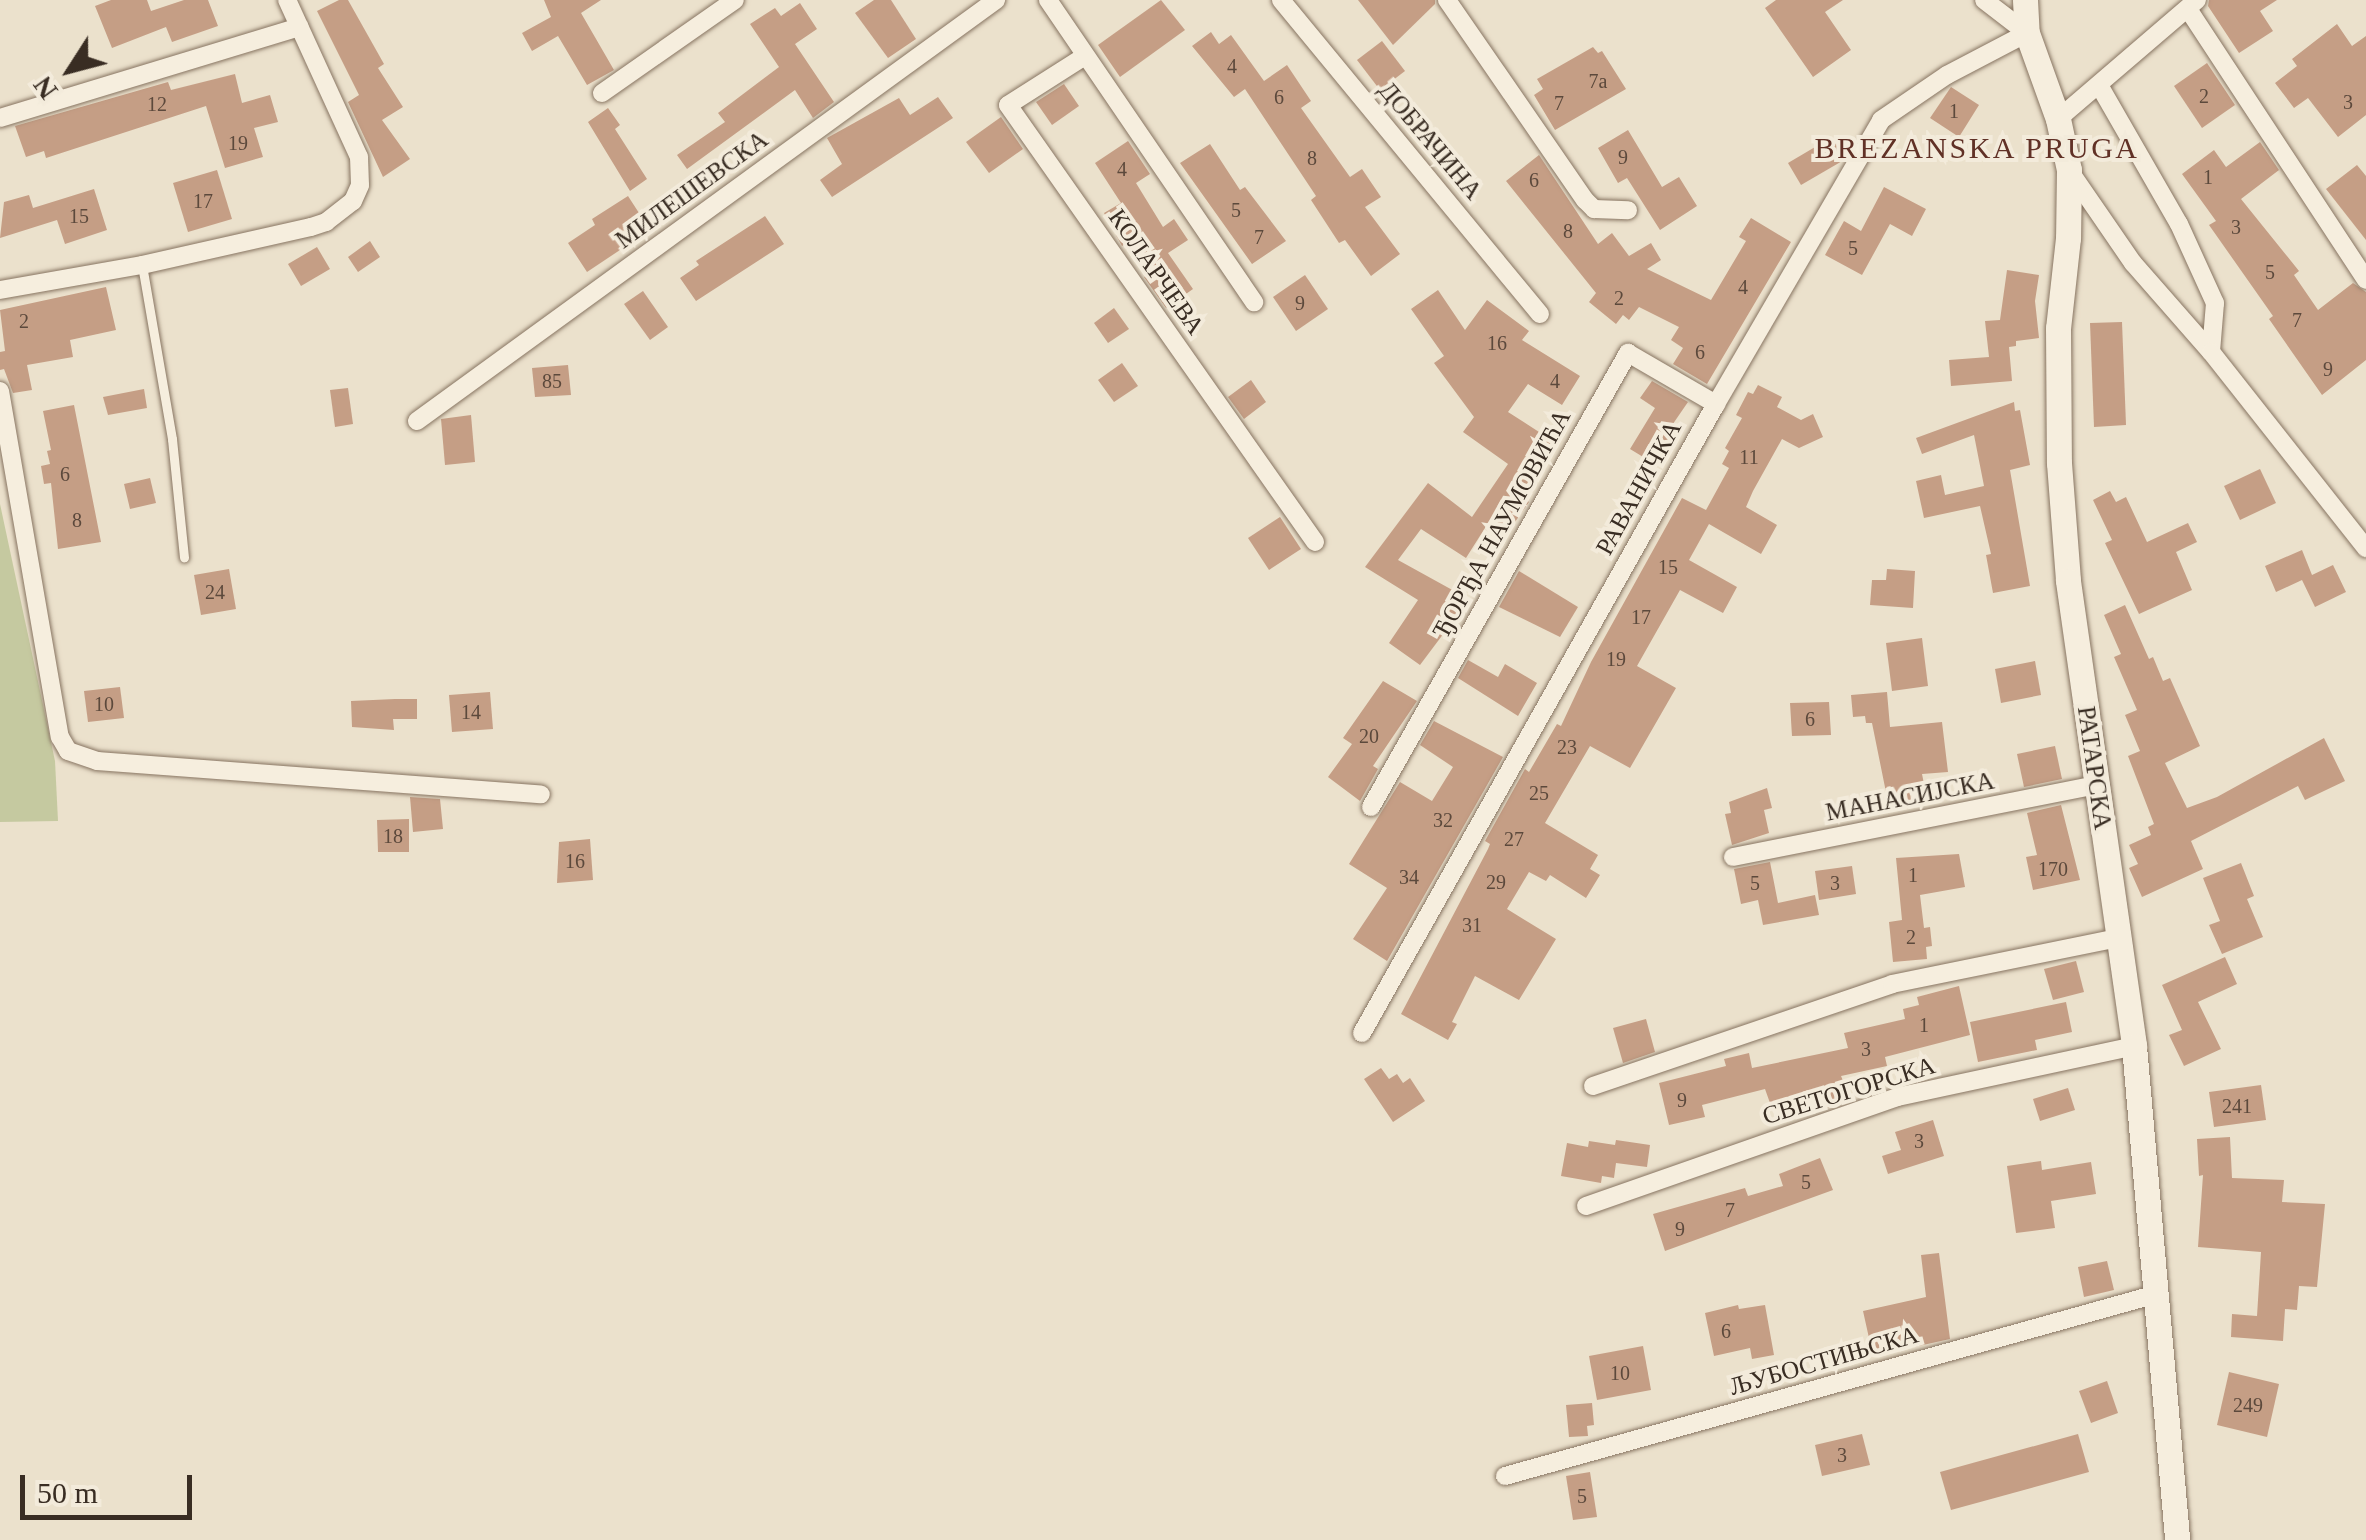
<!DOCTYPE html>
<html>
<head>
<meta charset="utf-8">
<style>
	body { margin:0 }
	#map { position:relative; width:2366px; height:1540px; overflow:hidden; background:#ebe1cc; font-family:Georgia,serif }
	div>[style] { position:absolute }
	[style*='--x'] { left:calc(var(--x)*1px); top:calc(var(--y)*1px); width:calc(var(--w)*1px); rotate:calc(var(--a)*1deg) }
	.green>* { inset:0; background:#c5c9a0 }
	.building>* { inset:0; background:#c59e85 }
	.roads { filter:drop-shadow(0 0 2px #877461) drop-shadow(0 0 2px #877461) }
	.lane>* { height:9px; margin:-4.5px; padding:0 4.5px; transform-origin:4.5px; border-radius:4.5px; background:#f6eede }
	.street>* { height:18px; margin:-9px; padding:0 9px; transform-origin:9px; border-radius:9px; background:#f6eede }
	.secondary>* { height:25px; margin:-12.5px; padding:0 12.5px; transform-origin:12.5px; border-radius:12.5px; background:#f6eede }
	span { translate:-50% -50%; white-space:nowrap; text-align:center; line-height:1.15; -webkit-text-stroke:8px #f3ebdb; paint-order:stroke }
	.number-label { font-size:20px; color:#5c493c }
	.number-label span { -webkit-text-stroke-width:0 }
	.street-label { font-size:25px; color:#392d23 }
	.quarter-label { font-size:30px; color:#613126; letter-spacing:2.5px }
	.north { position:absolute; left:20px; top:20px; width:100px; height:100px; -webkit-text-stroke:8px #f3ebdb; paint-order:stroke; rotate:234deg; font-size:28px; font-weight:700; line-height:40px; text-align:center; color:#392d23 }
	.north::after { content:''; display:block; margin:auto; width:35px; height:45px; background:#392d23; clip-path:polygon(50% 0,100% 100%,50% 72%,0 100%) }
	.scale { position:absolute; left:20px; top:1475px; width:172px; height:45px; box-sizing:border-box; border:5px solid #392d23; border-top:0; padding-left:12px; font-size:30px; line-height:35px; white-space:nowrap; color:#392d23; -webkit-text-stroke:8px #f3ebdb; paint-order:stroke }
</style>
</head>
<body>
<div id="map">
	<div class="green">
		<i style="clip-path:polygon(0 504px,55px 761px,58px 821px,0 822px)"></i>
	</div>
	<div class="building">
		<i style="clip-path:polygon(111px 0,147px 0,151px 11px,184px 0,208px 0,218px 26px,172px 42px,166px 27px,112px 48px,95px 6px)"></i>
		<i style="clip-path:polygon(339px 0,348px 0,384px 64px,378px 68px,403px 107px,382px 120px,410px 159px,383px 177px,348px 102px,359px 95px,317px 11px)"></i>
		<i style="clip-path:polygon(544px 0,601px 0,581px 13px,614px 70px,587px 85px,558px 36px,532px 51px,522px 33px,551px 17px)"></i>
		<i style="clip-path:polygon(874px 0,891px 0,916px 39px,888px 58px,855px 13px)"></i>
		<i style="clip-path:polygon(1161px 0,1185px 30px,1120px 77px,1098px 45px)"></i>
		<i style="clip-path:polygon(1358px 0,1435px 0,1435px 4px,1393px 45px)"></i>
		<i style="clip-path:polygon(1776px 0,1843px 0,1825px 12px,1851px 50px,1813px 77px,1765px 8px)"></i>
		<i style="clip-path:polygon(2209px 0,2277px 0,2260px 11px,2273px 31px,2239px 53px,2208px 6px)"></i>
		<i style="clip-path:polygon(800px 3px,817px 29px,795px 44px,834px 102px,813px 118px,795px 90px,687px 169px,677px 155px,725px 122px,718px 113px,779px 67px,750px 24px,775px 8px,781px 16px)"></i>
		<i style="clip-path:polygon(2337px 24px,2352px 46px,2366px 36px,2366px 115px,2338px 137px,2308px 98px,2294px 108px,2275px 83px,2297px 66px,2292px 59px)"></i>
		<i style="clip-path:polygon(1211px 32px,1219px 44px,1231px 35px,1264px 81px,1287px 65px,1311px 101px,1301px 108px,1350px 177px,1362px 169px,1381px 197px,1365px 207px,1400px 254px,1371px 276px,1345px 240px,1339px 243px,1311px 200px,1316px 196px,1245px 89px,1234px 97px,1192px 46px)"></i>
		<i style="clip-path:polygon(1382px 41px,1405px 71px,1380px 90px,1357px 60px)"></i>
		<i style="clip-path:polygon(1593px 47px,1598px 53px,1602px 51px,1626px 89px,1555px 130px,1534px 95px,1543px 89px,1537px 79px)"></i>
		<i style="clip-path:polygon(2207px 63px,2235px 105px,2202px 128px,2174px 86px)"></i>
		<i style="clip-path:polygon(235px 74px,242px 103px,270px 95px,278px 122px,254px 128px,263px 157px,225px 168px,206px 106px,46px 158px,44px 151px,26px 157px,15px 126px,168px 82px,171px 90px)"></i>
		<i style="clip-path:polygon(1064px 84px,1079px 106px,1052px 125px,1036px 102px)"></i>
		<i style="clip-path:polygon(1951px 87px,1979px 105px,1959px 137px,1930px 118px)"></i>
		<i style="clip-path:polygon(938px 97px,953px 118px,832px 197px,820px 180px,842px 164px,827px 138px,899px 98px,910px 115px)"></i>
		<i style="clip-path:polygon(608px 108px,620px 125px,615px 129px,647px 179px,630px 191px,588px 122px)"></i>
		<i style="clip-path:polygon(1001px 117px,1023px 149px,989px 173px,966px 142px)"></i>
		<i style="clip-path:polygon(1628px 130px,1662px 187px,1679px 177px,1697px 206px,1660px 230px,1627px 178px,1618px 183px,1598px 148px)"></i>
		<i style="clip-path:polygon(1832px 137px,1844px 160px,1801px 185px,1788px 163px)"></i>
		<i style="clip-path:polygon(1128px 141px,1150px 174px,1136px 183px,1163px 227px,1174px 219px,1188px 240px,1168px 253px,1193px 289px,1166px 308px,1144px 277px,1154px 270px,1134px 239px,1122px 246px,1104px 213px,1121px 203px,1095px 163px)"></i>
		<i style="clip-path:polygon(2260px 142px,2279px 170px,2241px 199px,2299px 271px,2294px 275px,2318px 310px,2353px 283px,2366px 292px,2366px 360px,2322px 395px,2269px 319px,2273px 316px,2209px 225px,2216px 221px,2182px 174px,2214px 150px,2226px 167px)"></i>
		<i style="clip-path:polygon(1210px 144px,1240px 190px,1245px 187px,1286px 241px,1252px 264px,1180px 163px)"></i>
		<i style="clip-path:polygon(1539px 155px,1598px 244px,1612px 233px,1629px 256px,1651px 243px,1661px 260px,1647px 269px,1711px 300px,1746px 241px,1739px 237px,1751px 218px,1791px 242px,1707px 384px,1673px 364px,1683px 348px,1671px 340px,1679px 327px,1639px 307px,1629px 320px,1623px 315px,1616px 324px,1589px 302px,1596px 293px,1506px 181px)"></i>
		<i style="clip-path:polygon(2357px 165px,2366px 176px,2366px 240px,2326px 189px)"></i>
		<i style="clip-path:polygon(217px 170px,232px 219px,188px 232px,173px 183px)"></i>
		<i style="clip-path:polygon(1884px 187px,1926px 209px,1912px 236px,1890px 224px,1862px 275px,1825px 255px,1844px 221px,1861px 231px)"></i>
		<i style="clip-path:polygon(94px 189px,107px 230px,65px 244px,57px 220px,0 238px,4px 202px,29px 195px,33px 208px)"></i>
		<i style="clip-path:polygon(628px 196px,650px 230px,587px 272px,568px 243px,595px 225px,592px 219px)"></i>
		<i style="clip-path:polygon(765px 216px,784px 244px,696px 301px,680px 278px,699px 265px,696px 261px)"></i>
		<i style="clip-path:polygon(370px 241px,380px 257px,358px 272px,348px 257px)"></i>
		<i style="clip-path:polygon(317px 247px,330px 269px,301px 286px,288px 264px)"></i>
		<i style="clip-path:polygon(2007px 270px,2039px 275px,2035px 301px,2039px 338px,2016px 341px,2016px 346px,2009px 347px,2012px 381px,1951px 386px,1949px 360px,1989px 357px,1985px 321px,2000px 320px)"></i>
		<i style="clip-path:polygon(1305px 275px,1328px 309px,1296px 331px,1273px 297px)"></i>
		<i style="clip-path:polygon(106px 287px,116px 330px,70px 340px,73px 357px,27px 365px,32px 390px,13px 393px,4px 369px,0 370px,0 352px,5px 351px,0 310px)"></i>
		<i style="clip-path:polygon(1438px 290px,1465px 330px,1487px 300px,1529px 331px,1522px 340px,1580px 376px,1562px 405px,1528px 384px,1508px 412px,1553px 441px,1520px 495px,1529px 502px,1508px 532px,1490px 520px,1466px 558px,1421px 529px,1398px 560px,1456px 592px,1452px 598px,1465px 605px,1420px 665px,1389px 643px,1418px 600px,1365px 567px,1428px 483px,1472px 517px,1508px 464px,1463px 432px,1474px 417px,1434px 363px,1444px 356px,1411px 309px)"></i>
		<i style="clip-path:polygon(643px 291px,668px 327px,650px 340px,624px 304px)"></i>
		<i style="clip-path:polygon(1114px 308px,1129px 329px,1108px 343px,1094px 323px)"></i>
		<i style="clip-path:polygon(2122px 322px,2126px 425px,2094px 427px,2090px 323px)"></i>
		<i style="clip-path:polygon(1122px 363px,1138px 386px,1114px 402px,1098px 380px)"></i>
		<i style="clip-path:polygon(568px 365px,571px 395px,535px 397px,532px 368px)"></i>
		<i style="clip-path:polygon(1251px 380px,1266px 402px,1244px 419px,1228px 397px)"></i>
		<i style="clip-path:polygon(1652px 381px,1688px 402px,1666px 434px,1675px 439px,1658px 466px,1630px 449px,1655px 408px,1640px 398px)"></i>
		<i style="clip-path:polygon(1758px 385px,1782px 397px,1777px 407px,1801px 420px,1813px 414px,1823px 437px,1799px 448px,1782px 439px,1753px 491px,1746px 507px,1777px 525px,1761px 554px,1709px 524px,1689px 560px,1737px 587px,1723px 613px,1680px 590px,1637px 666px,1676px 688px,1630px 768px,1590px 746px,1545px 823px,1598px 855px,1590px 869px,1600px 875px,1586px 898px,1550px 875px,1546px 881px,1529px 872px,1507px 909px,1556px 939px,1519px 1000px,1475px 976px,1452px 1022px,1457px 1024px,1448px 1040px,1401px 1014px,1488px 849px,1490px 844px,1485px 841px,1525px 769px,1529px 772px,1557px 724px,1561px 726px,1591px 662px,1682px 498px,1706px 510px,1729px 468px,1722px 464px,1729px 451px,1725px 448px,1742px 418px,1736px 415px,1748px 392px,1753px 394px)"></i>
		<i style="clip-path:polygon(348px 388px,353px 424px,335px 427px,330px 390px)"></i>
		<i style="clip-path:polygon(144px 389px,147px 408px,108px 415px,103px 397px)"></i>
		<i style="clip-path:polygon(2014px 402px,2015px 411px,2020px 410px,2030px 465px,2010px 470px,2030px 586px,1993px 593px,1986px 555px,1991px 554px,1980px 506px,1924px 518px,1916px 481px,1941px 475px,1945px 495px,1984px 486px,1974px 435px,1922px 454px,1916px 438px)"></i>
		<i style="clip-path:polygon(74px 405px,101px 542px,58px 549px,51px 483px,44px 484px,41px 466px,50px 464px,47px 451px,51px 450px,43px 411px)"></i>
		<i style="clip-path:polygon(471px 415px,475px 462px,445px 465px,441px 419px)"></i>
		<i style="clip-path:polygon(2260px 469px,2276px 503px,2240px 520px,2224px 486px)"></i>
		<i style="clip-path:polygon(150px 478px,156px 503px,130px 509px,124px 484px)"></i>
		<i style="clip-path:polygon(2110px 491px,2116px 502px,2126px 497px,2147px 542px,2188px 523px,2197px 542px,2176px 552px,2192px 590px,2139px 614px,2105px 543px,2112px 540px,2093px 500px)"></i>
		<i style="clip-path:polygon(1280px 517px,1301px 549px,1269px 570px,1248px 538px)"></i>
		<i style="clip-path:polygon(2302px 550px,2312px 575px,2333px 565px,2346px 592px,2315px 607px,2302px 580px,2276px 592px,2265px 566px)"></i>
		<i style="clip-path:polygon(229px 569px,236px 609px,201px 615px,194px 575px)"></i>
		<i style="clip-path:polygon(1887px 569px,1915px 571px,1913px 608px,1870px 605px,1872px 580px,1886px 580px)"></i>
		<i style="clip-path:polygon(1519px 571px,1578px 607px,1560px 637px,1499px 607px)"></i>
		<i style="clip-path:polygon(2125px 605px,2149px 659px,2153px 657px,2163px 681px,2170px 678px,2200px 746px,2165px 763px,2187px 808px,2217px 797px,2324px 738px,2345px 781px,2305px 800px,2298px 786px,2191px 841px,2203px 869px,2142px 897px,2129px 868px,2138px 864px,2129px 845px,2151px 835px,2148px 827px,2154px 824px,2128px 756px,2140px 751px,2125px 715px,2137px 710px,2114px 657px,2121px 654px,2104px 615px)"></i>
		<i style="clip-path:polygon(1922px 638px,1928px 686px,1892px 691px,1886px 643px)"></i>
		<i style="clip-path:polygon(1468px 660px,1498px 677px,1505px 664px,1537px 683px,1518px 716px,1458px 678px)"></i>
		<i style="clip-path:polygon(2035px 661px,2041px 695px,2001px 703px,1995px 669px)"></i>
		<i style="clip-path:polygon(1383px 681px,1417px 701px,1373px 766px,1378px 769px,1360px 801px,1328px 777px,1352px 744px,1343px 738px)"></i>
		<i style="clip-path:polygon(120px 687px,124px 718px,88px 722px,84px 691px)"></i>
		<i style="clip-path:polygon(490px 692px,493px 729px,452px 732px,449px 695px)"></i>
		<i style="clip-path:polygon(1887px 692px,1890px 727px,1942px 722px,1948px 772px,1922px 774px,1928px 804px,1890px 812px,1872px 723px,1866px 723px,1865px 716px,1853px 717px,1851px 695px)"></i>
		<i style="clip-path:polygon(395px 699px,417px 699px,417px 719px,393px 719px,394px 730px,352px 727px,351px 701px)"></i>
		<i style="clip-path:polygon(1829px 702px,1831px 735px,1792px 736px,1790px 703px)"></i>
		<i style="clip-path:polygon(1434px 721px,1503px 757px,1387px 961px,1353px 939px,1387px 888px,1349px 864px,1400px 782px,1432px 801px,1453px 767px,1420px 745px)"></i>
		<i style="clip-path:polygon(2055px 746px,2062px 779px,2024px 787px,2017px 754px)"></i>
		<i style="clip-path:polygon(1767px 788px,1772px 808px,1764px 810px,1769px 833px,1732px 845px,1725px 814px,1731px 813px,1729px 802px)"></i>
		<i style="clip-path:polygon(410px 797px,440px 799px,443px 829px,413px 832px)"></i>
		<i style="clip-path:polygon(2061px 805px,2080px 880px,2033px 890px,2026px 857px,2037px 855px,2027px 813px)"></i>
		<i style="clip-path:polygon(409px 819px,409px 852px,378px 852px,377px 820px)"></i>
		<i style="clip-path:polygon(590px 839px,593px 880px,557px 883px,559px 842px)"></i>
		<i style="clip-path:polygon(1959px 854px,1965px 887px,1920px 895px,1924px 928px,1930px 927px,1932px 946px,1926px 947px,1927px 959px,1893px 962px,1889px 922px,1902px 920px,1896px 858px)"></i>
		<i style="clip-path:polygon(1770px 862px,1778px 903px,1815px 895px,1819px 915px,1763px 925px,1758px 900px,1741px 904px,1734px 869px)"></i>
		<i style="clip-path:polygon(2241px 863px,2254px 896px,2247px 899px,2263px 937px,2222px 954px,2209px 925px,2220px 921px,2203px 878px)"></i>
		<i style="clip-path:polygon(1852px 866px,1856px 894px,1819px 900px,1815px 871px)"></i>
		<i style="clip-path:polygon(2225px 957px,2237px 984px,2198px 1002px,2221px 1049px,2184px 1066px,2169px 1035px,2182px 1030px,2162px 985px)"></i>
		<i style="clip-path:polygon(2076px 961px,2084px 992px,2053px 1000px,2044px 969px)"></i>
		<i style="clip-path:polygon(1959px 986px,1970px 1035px,1885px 1057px,1887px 1066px,1841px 1076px,1851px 1100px,1828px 1108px,1825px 1098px,1793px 1105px,1791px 1096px,1770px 1103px,1765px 1089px,1702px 1105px,1705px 1117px,1669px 1125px,1659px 1083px,1726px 1066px,1724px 1059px,1749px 1053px,1752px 1068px,1848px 1048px,1844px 1033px,1905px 1019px,1903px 1009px,1919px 1005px,1917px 997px)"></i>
		<i style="clip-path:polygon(2066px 1002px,2072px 1032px,2035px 1040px,2037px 1050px,1978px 1062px,1970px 1022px)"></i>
		<i style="clip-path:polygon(1646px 1019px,1655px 1052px,1623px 1063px,1613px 1028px)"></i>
		<i style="clip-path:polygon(1381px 1068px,1389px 1079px,1397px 1074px,1403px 1083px,1410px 1078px,1425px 1101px,1393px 1122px,1364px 1079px)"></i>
		<i style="clip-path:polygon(2261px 1085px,2266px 1120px,2214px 1127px,2209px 1092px)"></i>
		<i style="clip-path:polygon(2068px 1088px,2075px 1110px,2040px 1121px,2033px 1099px)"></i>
		<i style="clip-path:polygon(1933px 1120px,1944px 1156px,1888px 1174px,1882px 1156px,1901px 1150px,1895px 1132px)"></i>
		<i style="clip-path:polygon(2230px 1137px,2232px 1178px,2284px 1180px,2282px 1202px,2325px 1204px,2317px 1287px,2299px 1286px,2297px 1310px,2285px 1309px,2283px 1341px,2231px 1337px,2232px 1314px,2257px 1316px,2261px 1252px,2198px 1247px,2203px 1175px,2199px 1176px,2197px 1139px)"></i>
		<i style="clip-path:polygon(1616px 1140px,1650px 1145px,1647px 1167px,1616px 1163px,1614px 1178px,1602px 1176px,1601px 1183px,1561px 1176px,1567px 1143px,1588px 1147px,1589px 1141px,1615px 1145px)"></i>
		<i style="clip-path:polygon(1820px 1158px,1833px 1190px,1665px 1251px,1653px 1214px,1745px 1188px,1748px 1196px,1783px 1186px,1779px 1174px)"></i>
		<i style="clip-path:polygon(2041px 1161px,2042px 1170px,2091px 1162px,2096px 1194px,2051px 1201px,2055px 1228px,2016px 1233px,2007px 1166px)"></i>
		<i style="clip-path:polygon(1939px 1253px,1950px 1339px,1873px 1356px,1863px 1311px,1926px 1297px,1921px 1255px)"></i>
		<i style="clip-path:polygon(2107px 1261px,2114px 1290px,2084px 1297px,2078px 1267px)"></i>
		<i style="clip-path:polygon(1738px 1305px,1739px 1309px,1765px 1305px,1774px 1355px,1752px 1359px,1750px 1348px,1714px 1356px,1705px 1313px)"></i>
		<i style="clip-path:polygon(1643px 1346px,1651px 1390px,1597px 1400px,1589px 1356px)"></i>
		<i style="clip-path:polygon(2229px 1372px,2279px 1384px,2267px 1437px,2217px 1425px)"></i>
		<i style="clip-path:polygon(2107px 1381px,2118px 1413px,2091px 1423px,2079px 1391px)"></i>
		<i style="clip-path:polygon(1592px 1403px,1594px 1425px,1587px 1426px,1588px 1436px,1569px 1437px,1566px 1405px)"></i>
		<i style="clip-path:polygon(1862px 1434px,1870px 1465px,1822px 1476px,1815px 1445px)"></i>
		<i style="clip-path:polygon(2078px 1434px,2089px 1472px,1951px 1510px,1940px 1472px)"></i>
		<i style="clip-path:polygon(1590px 1472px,1597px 1517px,1573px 1520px,1566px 1476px)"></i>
	</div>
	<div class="roads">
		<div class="lane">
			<i style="--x:142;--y:265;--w:177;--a:80.2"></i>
			<i style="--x:172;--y:439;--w:119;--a:84.2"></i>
		</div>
		<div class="street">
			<i style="--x:1048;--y:0;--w:366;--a:55.7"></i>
			<i style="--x:1281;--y:0;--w:407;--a:50.5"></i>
			<i style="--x:1447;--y:0;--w:243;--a:55.4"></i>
			<i style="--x:1585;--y:200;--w:13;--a:45"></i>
			<i style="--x:1594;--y:209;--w:34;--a:2"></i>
			<i style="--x:2188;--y:9;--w:324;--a:56.7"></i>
			<i style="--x:1085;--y:56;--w:91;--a:147.5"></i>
			<i style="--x:1008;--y:105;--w:534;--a:54.91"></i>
			<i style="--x:2099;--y:85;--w:160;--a:60.1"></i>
			<i style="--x:2179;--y:224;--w:87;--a:65.5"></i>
			<i style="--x:2215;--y:303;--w:49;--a:94.7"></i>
			<i style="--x:602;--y:93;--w:162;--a:-35"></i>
			<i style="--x:0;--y:118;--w:313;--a:-16.9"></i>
			<i style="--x:2058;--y:119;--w:183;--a:-40.6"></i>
			<i style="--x:2069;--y:170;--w:113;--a:55.5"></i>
			<i style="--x:2133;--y:263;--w:118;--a:48.8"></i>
			<i style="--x:2211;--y:352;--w:250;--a:51.7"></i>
			<i style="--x:0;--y:290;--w:144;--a:-10"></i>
			<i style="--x:142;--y:265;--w:173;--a:-12.7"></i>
			<i style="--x:311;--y:227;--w:16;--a:-18"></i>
			<i style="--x:326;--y:222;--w:34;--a:-38"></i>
			<i style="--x:353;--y:201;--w:17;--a:-66"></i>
			<i style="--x:360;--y:185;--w:28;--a:-92"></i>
			<i style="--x:359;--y:157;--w:173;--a:-114.6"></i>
			<i style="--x:0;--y:391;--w:351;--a:80.2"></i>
			<i style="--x:60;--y:737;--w:16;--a:60"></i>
			<i style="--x:68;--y:751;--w:31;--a:19"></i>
			<i style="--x:97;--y:761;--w:445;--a:4.3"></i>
			<i style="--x:417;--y:421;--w:716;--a:-36.02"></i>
			<i style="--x:1371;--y:807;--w:522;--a:-60.49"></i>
			<i style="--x:1628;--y:353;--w:102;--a:30.1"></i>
			<i style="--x:1733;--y:857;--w:370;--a:-11.2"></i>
			<i style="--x:1362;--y:1033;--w:722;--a:-60.63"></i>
			<i style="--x:1716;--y:404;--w:328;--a:-59.8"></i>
			<i style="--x:1881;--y:120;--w:80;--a:-34.3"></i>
			<i style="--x:1947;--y:75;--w:90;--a:-27.7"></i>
			<i style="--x:2027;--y:33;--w:54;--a:-142.5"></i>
			<i style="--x:1593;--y:1086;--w:316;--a:-18.8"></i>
			<i style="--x:1892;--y:984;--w:231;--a:-11.5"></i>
			<i style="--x:1586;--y:1206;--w:330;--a:-19.3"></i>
			<i style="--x:1897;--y:1097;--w:242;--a:-12.1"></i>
			<i style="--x:1505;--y:1476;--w:677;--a:-15.6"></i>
		</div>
		<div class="secondary">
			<i style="--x:2025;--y:0;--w:33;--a:87"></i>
			<i style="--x:2027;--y:33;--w:91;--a:70.2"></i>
			<i style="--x:2058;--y:119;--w:52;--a:77.8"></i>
			<i style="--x:2069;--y:170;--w:68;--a:90.8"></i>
			<i style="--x:2068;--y:238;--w:91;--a:96.3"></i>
			<i style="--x:2058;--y:328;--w:135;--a:89.6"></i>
			<i style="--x:2059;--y:463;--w:118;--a:85.6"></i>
			<i style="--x:2068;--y:581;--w:470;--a:81.9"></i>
			<i style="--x:2134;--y:1046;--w:496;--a:85"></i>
		</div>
	</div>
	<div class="number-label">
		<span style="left:1232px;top:66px">4</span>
		<span style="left:1598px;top:81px">7a</span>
		<span style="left:2204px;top:96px">2</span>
		<span style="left:1279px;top:97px">6</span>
		<span style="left:2348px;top:102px">3</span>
		<span style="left:1559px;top:103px">7</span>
		<span style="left:157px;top:104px">12</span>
		<span style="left:1954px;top:111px">1</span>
		<span style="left:238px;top:143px">19</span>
		<span style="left:1623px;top:157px">9</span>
		<span style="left:1312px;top:158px">8</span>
		<span style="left:1122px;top:169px">4</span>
		<span style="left:2208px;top:177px">1</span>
		<span style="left:1534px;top:180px">6</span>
		<span style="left:203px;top:201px">17</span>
		<span style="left:1236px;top:210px">5</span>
		<span style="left:79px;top:216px">15</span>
		<span style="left:2236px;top:227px">3</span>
		<span style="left:1568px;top:231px">8</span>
		<span style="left:1259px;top:237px">7</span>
		<span style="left:1853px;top:248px">5</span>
		<span style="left:2270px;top:272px">5</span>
		<span style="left:1743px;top:287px">4</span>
		<span style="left:1619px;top:298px">2</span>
		<span style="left:1300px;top:303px">9</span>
		<span style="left:2297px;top:320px">7</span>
		<span style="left:24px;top:321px">2</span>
		<span style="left:1497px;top:343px">16</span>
		<span style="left:1700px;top:352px">6</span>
		<span style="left:2328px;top:369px">9</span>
		<span style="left:552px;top:381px">85</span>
		<span style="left:1555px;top:381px">4</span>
		<span style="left:1749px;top:457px">11</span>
		<span style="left:65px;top:474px">6</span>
		<span style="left:77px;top:520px">8</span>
		<span style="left:1668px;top:567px">15</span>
		<span style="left:215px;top:592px">24</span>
		<span style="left:1641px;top:617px">17</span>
		<span style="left:1616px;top:659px">19</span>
		<span style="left:104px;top:704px">10</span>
		<span style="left:471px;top:712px">14</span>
		<span style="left:1810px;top:719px">6</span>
		<span style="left:1369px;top:736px">20</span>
		<span style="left:1567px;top:747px">23</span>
		<span style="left:1539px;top:793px">25</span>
		<span style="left:1443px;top:820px">32</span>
		<span style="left:393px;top:836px">18</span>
		<span style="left:1514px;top:839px">27</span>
		<span style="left:575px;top:861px">16</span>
		<span style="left:2053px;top:869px">170</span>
		<span style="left:1913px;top:875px">1</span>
		<span style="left:1409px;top:877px">34</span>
		<span style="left:1496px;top:882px">29</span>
		<span style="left:1755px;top:883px">5</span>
		<span style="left:1835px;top:883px">3</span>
		<span style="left:1472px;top:925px">31</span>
		<span style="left:1911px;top:937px">2</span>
		<span style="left:1924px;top:1025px">1</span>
		<span style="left:1866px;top:1049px">3</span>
		<span style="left:1682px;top:1100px">9</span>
		<span style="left:2237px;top:1106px">241</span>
		<span style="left:1919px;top:1141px">3</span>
		<span style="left:1806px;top:1182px">5</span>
		<span style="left:1730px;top:1210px">7</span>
		<span style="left:1680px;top:1229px">9</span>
		<span style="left:1726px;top:1331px">6</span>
		<span style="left:1620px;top:1373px">10</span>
		<span style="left:2248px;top:1405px">249</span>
		<span style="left:1842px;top:1455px">3</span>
		<span style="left:1582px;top:1496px">5</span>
	</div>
	<div class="street-label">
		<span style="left:1430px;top:141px;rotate:50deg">ДОБРАЧИНА</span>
		<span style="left:692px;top:190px;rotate:-36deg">МИЛЕШЕВСКА</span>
		<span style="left:1156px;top:272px;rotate:55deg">КОЛАРЧЕВА</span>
		<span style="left:1639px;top:488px;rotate:-61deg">РАВАНИЧКА</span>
		<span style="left:1502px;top:524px;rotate:-61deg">ЂОРЂА НАУМОВИЋА</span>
		<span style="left:2094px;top:768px;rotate:82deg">РАТАРСКА</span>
		<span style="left:1910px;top:797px;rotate:-11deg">МАНАСИЈСКА</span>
		<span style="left:1849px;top:1091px;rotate:-17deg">СВЕТОГОРСКА</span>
		<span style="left:1824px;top:1361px;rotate:-16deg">ЉУБОСТИЊСКА</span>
	</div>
	<div class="quarter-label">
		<span style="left:1977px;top:148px">BREZANSKA PRUGA</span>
	</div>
	<div class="north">N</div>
	<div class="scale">50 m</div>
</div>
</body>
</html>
